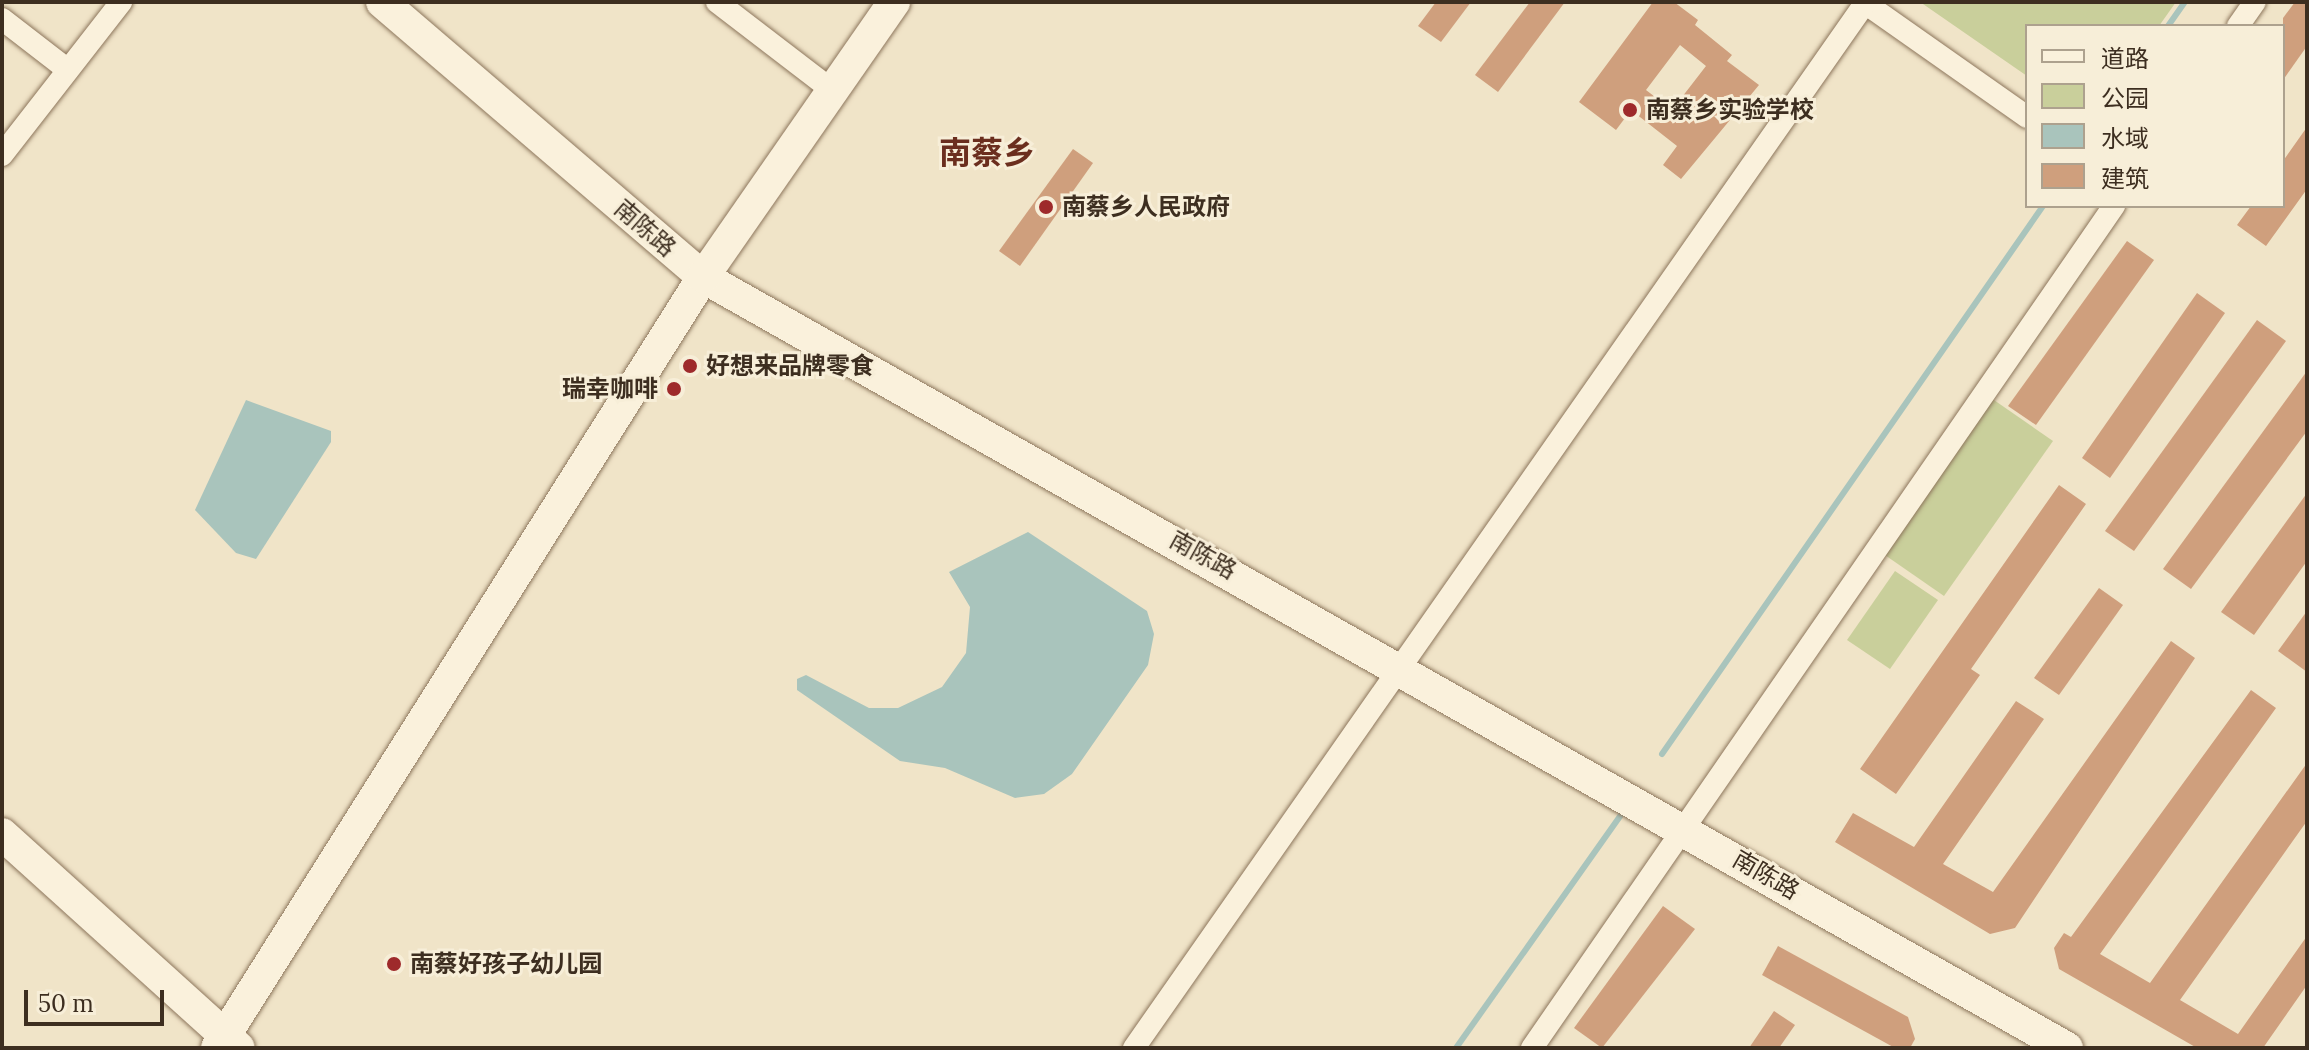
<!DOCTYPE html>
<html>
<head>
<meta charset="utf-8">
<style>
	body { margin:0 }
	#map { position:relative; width:2309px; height:1050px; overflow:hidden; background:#f0e4c8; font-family:Lora,"Noto Sans SC",serif }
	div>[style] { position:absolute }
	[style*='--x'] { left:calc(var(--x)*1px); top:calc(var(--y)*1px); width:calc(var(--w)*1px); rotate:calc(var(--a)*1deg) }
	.green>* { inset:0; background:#c9cf9b }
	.water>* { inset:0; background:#a9c4bc }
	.stream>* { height:6px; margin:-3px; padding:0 3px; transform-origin:3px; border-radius:3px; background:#a9c4bc }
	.building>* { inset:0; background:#cf9f7d }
	.roads { filter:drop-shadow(0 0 2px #8d765c) drop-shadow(0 0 2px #8d765c) }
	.street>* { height:22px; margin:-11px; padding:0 11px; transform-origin:11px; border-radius:11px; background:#faf1dc }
	.secondary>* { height:32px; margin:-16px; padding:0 16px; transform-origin:16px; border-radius:16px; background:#faf1dc }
	.dots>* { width:22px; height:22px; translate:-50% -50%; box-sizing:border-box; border:4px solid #f7eed8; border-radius:50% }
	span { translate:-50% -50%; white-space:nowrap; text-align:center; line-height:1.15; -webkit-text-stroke:6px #f7eed8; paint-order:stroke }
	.poi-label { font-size:24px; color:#3d2e20; font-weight:700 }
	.left { translate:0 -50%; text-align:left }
	.right { translate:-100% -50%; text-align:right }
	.street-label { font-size:24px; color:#3d2e20 }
	.district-label { font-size:32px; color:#6b2e1e; font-weight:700 }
	.frame { position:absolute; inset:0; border:4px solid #3d2e20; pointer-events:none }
	.legend { position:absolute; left:2025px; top:24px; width:260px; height:184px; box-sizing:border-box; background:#f7eed8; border:2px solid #ada18e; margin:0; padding:10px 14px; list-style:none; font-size:24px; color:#3d2e20 }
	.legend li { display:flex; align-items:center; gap:16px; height:40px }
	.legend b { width:40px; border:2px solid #ada18e }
	.scale { position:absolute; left:24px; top:990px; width:140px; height:36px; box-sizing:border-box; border:4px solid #3d2e20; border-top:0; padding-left:10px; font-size:24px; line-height:28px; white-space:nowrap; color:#3d2e20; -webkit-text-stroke:6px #f7eed8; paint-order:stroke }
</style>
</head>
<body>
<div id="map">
	<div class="green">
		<i style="clip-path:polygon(2176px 2px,2159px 26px,2027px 26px,2027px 76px,1923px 4px)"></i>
		<i style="clip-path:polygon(1991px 398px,2053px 441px,1944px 596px,1882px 553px)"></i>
		<i style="clip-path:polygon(1895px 571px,1938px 600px,1890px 669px,1847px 640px)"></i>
	</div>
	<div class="water">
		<i style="clip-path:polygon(246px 400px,331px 431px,331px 442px,256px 559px,236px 553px,195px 510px)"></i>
		<i style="clip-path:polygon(1028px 532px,1147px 611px,1154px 634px,1148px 665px,1072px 774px,1044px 794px,1015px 798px,945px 768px,900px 761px,797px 690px,797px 679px,806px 675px,869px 708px,898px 708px,942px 687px,966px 653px,970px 607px,949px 572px)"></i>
	</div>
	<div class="stream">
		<i style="--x:2168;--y:26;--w:29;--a:-55"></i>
		<i style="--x:1662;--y:754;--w:667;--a:-55.19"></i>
		<i style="--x:1456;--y:1048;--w:286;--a:-54.7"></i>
	</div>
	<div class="building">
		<i style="clip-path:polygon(1436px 2px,1471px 2px,1441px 42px,1418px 26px)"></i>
		<i style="clip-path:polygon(1530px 2px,1565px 2px,1498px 92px,1475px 75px)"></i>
		<i style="clip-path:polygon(evenodd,1653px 2px,1674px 2px,1698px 20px,1695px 25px,1732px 55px,1727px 61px,1759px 85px,1681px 179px,1663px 165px,1677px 146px,1631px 110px,1616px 130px,1579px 102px,1653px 2px,1680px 45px,1706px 66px,1672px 110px,1646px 90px,1680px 45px)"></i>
		<i style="clip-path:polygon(2295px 2px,2307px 2px,2307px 46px,2283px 80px,2283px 18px)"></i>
		<i style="clip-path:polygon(2307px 127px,2307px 189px,2266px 246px,2237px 225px,2251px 206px,2283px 206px,2283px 161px)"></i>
		<i style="clip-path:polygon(1073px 149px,1093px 163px,1020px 266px,999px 251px)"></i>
		<i style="clip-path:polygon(2127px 241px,2154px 260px,2036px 425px,2008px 406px)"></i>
		<i style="clip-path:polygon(2197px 293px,2225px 313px,2110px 478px,2082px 458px)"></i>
		<i style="clip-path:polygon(2257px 320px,2286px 341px,2134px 551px,2105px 531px)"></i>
		<i style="clip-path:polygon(2307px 371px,2307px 431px,2191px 589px,2163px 569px)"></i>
		<i style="clip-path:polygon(2059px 485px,2086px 504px,1971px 669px,1980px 675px,1896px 794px,1860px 769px)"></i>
		<i style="clip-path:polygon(2307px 493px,2307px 561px,2254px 635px,2221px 612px)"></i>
		<i style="clip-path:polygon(2099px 588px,2123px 605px,2059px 695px,2034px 678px)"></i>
		<i style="clip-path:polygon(2307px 611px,2307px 672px,2278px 651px)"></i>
		<i style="clip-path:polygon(2171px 641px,2195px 658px,2015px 928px,1990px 934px,1835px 842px,1853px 813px,1914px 847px,2016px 701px,2044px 719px,1943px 864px,1993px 892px)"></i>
		<i style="clip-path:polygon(2251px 690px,2276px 708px,2100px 954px,2150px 983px,2307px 763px,2307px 821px,2180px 1000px,2238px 1034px,2307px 936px,2307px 985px,2263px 1048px,2197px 1048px,2059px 969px,2054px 948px,2064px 933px,2071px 937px)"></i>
		<i style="clip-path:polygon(1663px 906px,1695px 929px,1602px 1048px,1574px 1028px)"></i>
		<i style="clip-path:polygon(1778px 946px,1908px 1017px,1915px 1039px,1910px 1048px,1895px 1048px,1762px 975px)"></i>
		<i style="clip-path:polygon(1774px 1011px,1795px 1025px,1779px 1048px,1749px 1048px)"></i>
	</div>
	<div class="roads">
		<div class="street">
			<i style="--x:717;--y:2;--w:146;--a:37.5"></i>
			<i style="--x:1865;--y:3;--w:198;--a:35.1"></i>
			<i style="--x:2;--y:19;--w:83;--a:37.7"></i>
			<i style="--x:2238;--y:26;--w:29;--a:-55"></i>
			<i style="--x:2;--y:155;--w:194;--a:-52.1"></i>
			<i style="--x:1134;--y:1048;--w:1277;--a:-55.02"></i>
			<i style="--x:1532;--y:1048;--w:1024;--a:-55.35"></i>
		</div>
		<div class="secondary">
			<i style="--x:382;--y:2;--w:423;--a:40.6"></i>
			<i style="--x:703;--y:277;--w:1567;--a:29.48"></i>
			<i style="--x:2;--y:834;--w:319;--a:42.1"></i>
			<i style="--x:217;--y:1048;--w:911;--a:-57.77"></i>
			<i style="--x:703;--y:277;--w:335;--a:-55.2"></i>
		</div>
	</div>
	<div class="dots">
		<i style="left:1630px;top:110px;background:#9e2a2b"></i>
		<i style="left:1046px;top:207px;background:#9e2a2b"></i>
		<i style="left:690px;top:366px;background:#9e2a2b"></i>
		<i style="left:674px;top:389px;background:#9e2a2b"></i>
		<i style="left:394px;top:964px;background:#9e2a2b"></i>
	</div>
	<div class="poi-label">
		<span class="left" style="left:1646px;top:110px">南蔡乡实验学校</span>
		<span class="left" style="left:1062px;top:207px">南蔡乡人民政府</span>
		<span class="left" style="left:706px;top:366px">好想来品牌零食</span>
		<span class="right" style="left:658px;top:389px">瑞幸咖啡</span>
		<span class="left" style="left:410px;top:964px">南蔡好孩子幼儿园</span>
	</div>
	<div class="street-label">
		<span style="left:645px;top:228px;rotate:41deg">南陈路</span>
		<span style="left:1203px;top:555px;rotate:29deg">南陈路</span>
		<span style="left:1766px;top:875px;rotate:30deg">南陈路</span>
	</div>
	<div class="district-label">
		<span style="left:987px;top:153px">南蔡乡</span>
	</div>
	<div class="frame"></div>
	<ul class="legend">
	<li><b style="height:10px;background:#faf1dc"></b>道路</li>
	<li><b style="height:22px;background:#c9cf9b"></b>公园</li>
	<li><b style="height:22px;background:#a9c4bc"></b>水域</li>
	<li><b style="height:22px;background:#cf9f7d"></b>建筑</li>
	</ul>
	<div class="scale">50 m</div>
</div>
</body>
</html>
